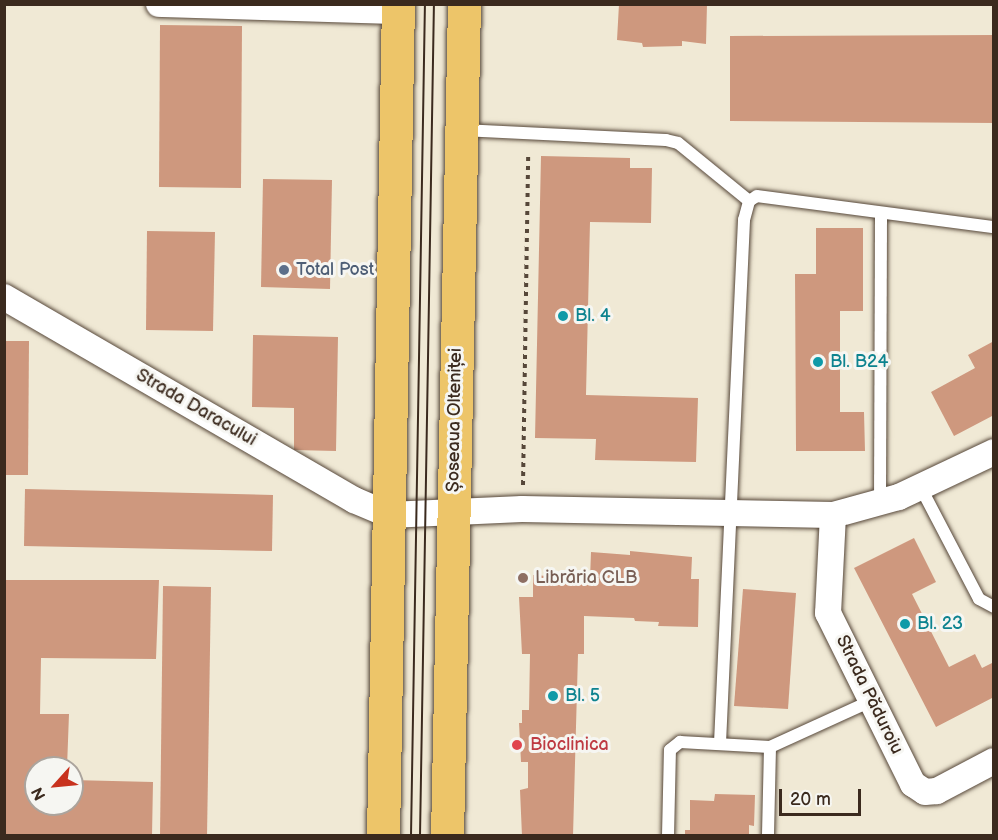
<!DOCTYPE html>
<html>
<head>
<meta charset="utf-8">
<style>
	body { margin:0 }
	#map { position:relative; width:998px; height:840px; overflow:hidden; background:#f0e9d5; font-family:"Balsamiq Sans",sans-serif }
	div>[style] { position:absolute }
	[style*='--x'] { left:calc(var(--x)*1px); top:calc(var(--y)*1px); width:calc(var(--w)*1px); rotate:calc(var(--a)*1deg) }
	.building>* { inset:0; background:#ce987e }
	.path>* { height:4px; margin-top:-2px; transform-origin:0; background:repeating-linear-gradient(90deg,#564739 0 4.5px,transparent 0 9px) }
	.roads { filter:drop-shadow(0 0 2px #564739) drop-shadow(0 0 2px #564739) }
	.service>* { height:12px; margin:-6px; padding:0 6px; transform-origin:6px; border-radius:6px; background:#fff }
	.minor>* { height:26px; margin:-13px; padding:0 13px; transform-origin:13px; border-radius:13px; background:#fff }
	.primary>* { height:33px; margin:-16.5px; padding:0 16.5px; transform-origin:16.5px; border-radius:16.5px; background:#edc569 }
	.tram>* { height:1.5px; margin:-0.75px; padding:0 0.75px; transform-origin:0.75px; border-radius:0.75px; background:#3b2a1e }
	.dots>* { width:16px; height:16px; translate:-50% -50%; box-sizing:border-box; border:3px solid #f6f6f2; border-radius:50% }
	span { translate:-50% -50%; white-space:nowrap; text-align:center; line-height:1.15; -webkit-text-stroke:6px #f6f6f2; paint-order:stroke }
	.service-label { font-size:18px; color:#4e5e75 }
	.left { translate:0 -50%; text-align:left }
	.culture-label { font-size:18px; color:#0d838f }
	.street-label { font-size:18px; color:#3b2a1e }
	.education-label { font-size:18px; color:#785e54 }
	.health-label { font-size:18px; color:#be3a42 }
	.frame { position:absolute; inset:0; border:6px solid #3b2a1e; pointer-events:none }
	.north { position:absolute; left:24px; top:756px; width:60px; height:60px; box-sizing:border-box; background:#f6f6f2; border:2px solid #aba49d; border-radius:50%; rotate:243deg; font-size:16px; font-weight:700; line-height:24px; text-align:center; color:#3b2a1e }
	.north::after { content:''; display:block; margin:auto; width:21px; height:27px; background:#c8321e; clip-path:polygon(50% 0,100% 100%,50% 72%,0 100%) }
	.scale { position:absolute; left:779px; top:789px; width:82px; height:27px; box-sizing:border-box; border:3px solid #3b2a1e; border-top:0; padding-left:8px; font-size:18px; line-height:21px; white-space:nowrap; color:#3b2a1e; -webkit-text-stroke:4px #f6f6f2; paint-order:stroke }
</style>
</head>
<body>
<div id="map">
	<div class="building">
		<i style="clip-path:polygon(619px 4px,707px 4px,706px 44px,682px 41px,682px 46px,643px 47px,642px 43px,617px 40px)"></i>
		<i style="clip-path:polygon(160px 25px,242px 26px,241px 188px,159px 187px)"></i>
		<i style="clip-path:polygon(994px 35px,994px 123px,730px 121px,730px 36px)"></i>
		<i style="clip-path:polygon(541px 156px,630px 158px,630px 168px,652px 168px,651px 223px,590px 222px,586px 395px,698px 398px,696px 462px,595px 460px,596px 439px,535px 438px)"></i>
		<i style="clip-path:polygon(263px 179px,332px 180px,330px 289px,261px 287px)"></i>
		<i style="clip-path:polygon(816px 228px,863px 228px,863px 311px,840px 311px,840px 412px,864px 412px,865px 451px,796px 451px,795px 274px,816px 274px)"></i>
		<i style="clip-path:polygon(147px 231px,215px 232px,213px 331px,146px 330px)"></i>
		<i style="clip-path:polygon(253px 335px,338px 337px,336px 451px,294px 450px,294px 408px,252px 407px)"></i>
		<i style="clip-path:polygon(4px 341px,29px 341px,28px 475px,4px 475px)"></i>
		<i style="clip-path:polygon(994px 341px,994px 415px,954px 436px,931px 392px,975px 368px,968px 355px)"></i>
		<i style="clip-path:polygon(25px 489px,273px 495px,272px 551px,24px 546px)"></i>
		<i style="clip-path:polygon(914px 538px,936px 582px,912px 594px,949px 667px,975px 654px,982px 668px,994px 662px,994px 697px,936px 727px,854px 568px)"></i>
		<i style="clip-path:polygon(630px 551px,692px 557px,691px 579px,699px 579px,698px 627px,658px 626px,659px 622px,635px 621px,634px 618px,584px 616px,584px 654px,578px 654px,573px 836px,522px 836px,520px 790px,528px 788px,528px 762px,521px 762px,519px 723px,522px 723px,522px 710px,529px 710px,530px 654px,522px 654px,519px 597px,533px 597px,533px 575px,590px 579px,591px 552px,630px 555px)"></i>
		<i style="clip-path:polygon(4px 580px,159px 580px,156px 659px,41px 658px,40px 714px,69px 714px,67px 768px,36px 768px,36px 804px,72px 804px,72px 780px,153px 782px,152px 836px,4px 836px)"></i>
		<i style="clip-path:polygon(163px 586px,211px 587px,207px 836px,160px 836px)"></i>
		<i style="clip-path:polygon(743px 589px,796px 593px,788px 709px,734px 706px)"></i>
		<i style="clip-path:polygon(715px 794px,755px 795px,754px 826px,749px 825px,749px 836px,685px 836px,685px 830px,690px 830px,690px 800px,714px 801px)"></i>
	</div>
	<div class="path">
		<i style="--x:523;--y:485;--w:332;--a:-89.1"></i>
	</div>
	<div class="roads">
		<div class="service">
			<i style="--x:462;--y:130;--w:204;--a:2.8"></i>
			<i style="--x:666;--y:140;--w:12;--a:14"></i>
			<i style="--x:678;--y:143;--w:92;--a:39.2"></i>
			<i style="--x:921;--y:488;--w:125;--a:62.4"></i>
			<i style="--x:979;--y:599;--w:17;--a:28"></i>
			<i style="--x:880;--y:503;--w:290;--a:-89.8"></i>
			<i style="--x:720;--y:743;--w:524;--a:-87.37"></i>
			<i style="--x:744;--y:220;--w:20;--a:-75"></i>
			<i style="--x:749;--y:201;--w:9;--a:-32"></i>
			<i style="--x:757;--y:196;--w:239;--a:7.5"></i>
			<i style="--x:770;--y:747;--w:111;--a:-24.5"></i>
			<i style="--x:668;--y:836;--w:86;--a:-88.7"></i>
			<i style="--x:670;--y:750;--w:13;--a:-39"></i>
			<i style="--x:680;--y:742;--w:90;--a:3.2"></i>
			<i style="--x:770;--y:747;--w:89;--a:91.3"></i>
		</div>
		<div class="minor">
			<i style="--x:159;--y:4;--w:239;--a:1.7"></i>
			<i style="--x:4;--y:297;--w:405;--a:30.1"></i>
			<i style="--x:354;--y:500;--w:38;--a:23"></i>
			<i style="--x:389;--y:515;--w:133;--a:-2.6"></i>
			<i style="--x:522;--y:509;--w:311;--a:1.1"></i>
			<i style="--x:833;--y:515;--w:68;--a:-15.3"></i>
			<i style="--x:899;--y:497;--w:105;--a:-25.3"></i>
			<i style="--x:833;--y:515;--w:98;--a:92.9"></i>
			<i style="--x:828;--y:613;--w:191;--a:63.6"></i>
			<i style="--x:913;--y:784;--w:14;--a:34"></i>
			<i style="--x:925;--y:792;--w:12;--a:-5"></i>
			<i style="--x:937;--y:791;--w:64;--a:-27.8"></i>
		</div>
		<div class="primary">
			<i style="--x:383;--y:836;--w:832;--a:-88.97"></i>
			<i style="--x:447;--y:836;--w:832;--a:-88.83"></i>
		</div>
	</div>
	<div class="tram">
		<i style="--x:411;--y:836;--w:832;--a:-89.04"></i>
		<i style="--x:420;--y:836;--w:832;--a:-89.04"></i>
	</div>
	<div class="dots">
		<i style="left:284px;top:270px;background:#5c6f8a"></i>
		<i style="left:563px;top:316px;background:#0f9aa8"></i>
		<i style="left:818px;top:362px;background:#0f9aa8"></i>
		<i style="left:523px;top:578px;background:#8d6e63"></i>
		<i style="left:905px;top:624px;background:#0f9aa8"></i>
		<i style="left:553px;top:696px;background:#0f9aa8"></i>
		<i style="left:517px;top:745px;background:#e0444e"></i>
	</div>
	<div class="service-label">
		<span class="left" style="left:296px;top:270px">Total Post</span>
	</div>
	<div class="culture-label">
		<span class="left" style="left:575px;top:316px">Bl. 4</span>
		<span class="left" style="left:830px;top:362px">Bl. B24</span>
		<span class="left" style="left:917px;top:624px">Bl. 23</span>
		<span class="left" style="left:565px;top:696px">Bl. 5</span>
	</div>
	<div class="street-label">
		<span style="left:196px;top:408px;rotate:30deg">Strada Daracului</span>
		<span style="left:455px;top:420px;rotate:-89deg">Șoseaua Olteniței</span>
		<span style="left:869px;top:695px;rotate:64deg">Strada Păduroiu</span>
	</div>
	<div class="education-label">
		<span class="left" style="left:535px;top:578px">Librăria CLB</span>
	</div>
	<div class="health-label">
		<span class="left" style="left:530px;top:745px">Bioclinica</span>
	</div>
	<div class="frame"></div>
	<div class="north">N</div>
	<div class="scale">20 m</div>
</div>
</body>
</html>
